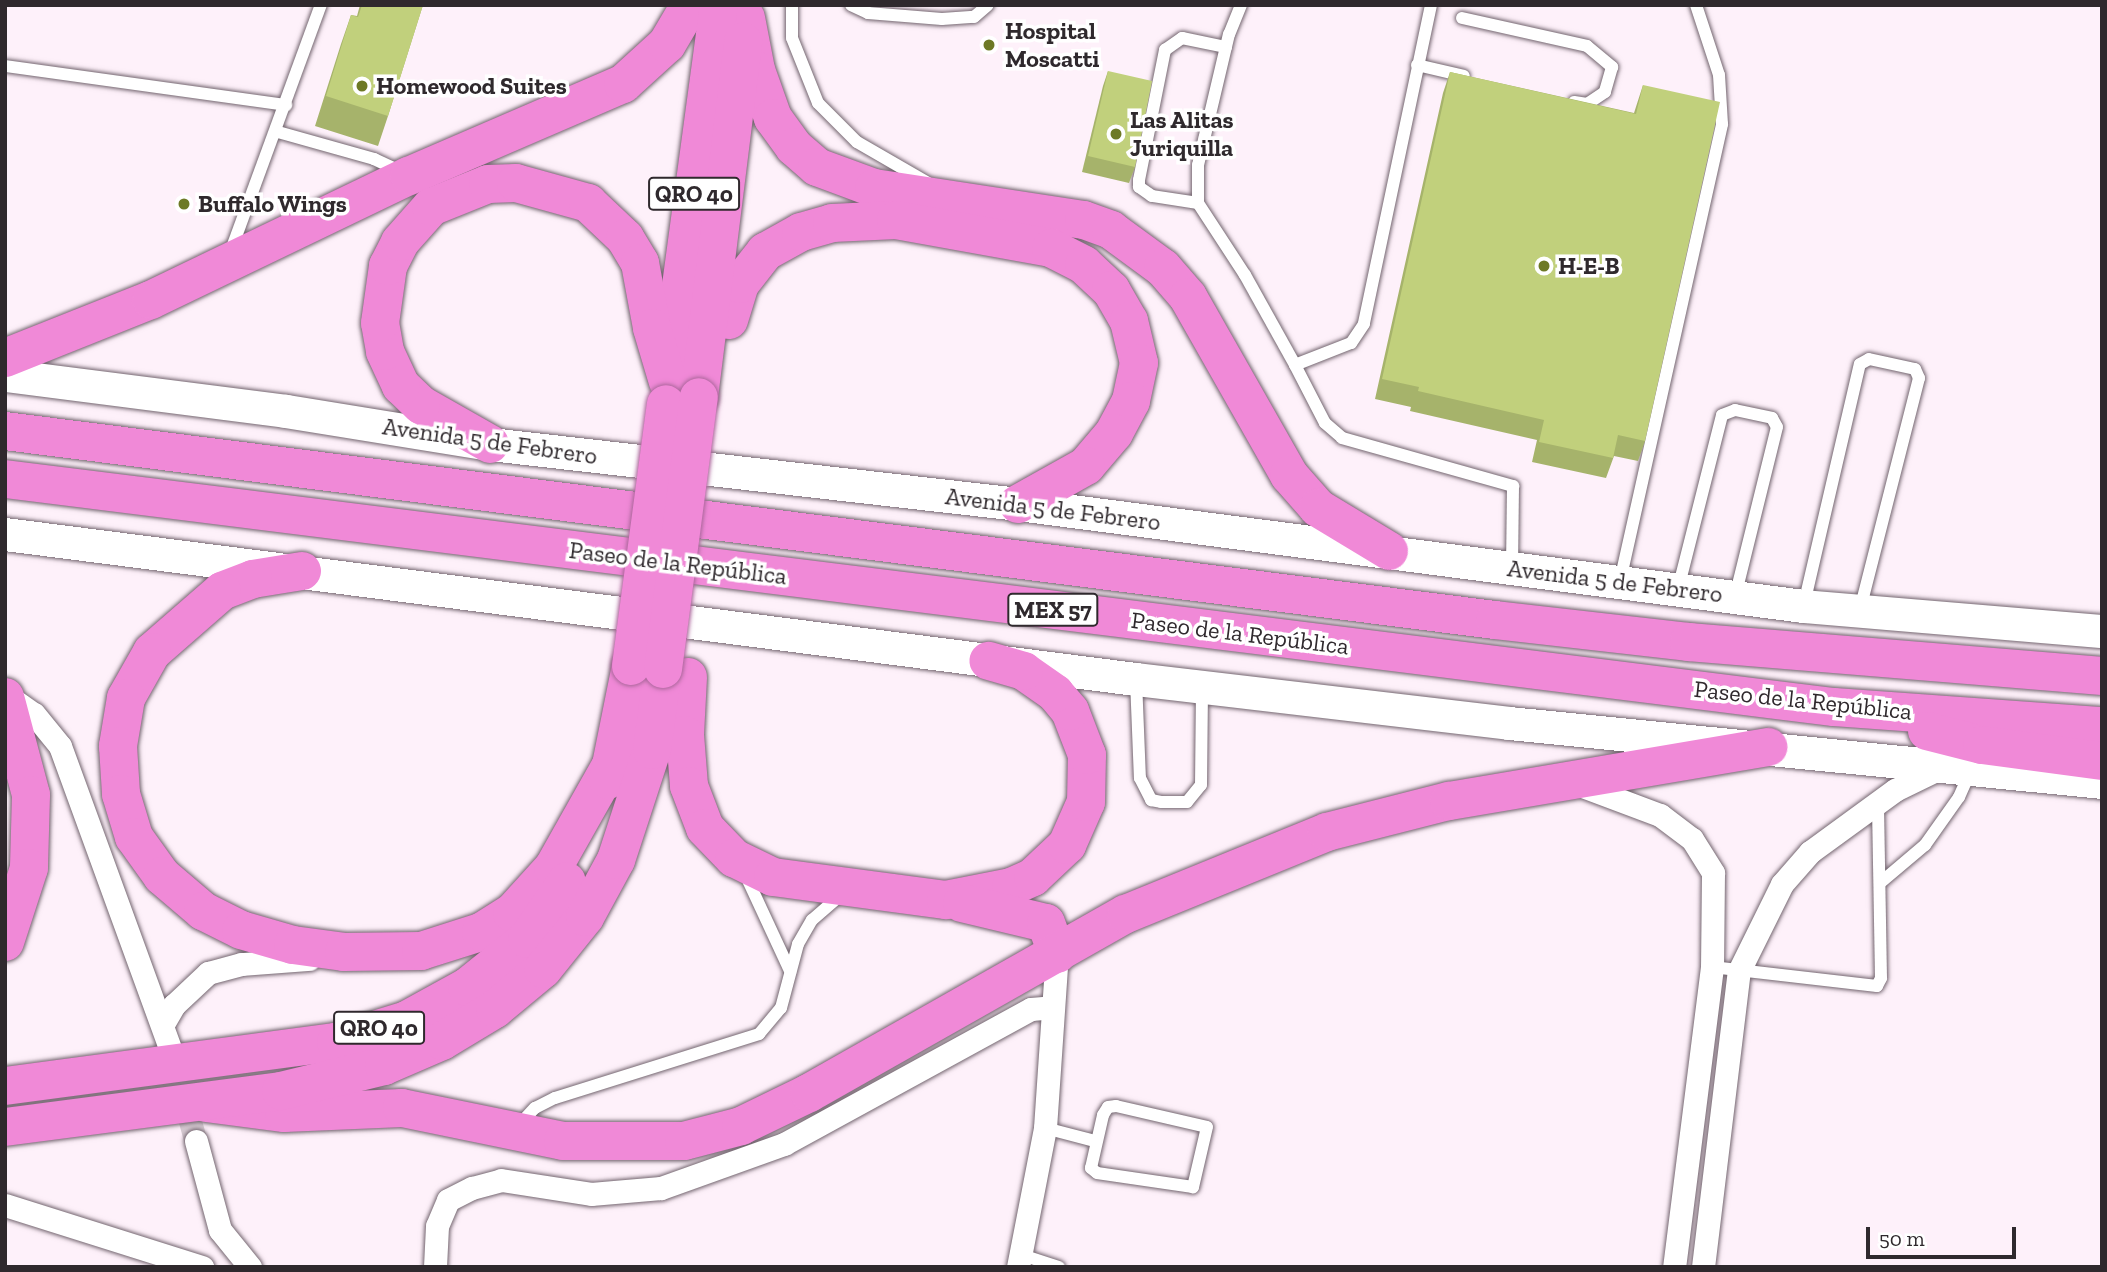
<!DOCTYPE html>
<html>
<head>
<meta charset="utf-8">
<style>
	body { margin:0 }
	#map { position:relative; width:2107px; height:1272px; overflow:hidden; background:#fef1fa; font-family:"Zilla Slab",serif }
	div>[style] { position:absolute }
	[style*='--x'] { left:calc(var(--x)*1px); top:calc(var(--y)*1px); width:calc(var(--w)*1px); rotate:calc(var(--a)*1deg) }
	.street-tunnel>* { height:23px; margin-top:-11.5px; transform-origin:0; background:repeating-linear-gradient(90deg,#d5c9d1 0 23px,transparent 0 34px) }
	.roads { filter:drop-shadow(0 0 2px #73656f) drop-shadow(0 0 2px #73656f) }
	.lane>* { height:12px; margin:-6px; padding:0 6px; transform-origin:6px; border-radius:6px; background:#fff }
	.street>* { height:23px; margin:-11.5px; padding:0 11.5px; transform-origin:11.5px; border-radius:11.5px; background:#fff }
	.secondary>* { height:33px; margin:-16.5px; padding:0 16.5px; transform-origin:16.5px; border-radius:16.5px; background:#fff }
	.highway>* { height:38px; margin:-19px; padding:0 19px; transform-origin:19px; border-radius:19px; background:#f089d7 }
	.bridges { filter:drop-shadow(0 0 2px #ac679c) drop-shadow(0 0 2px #ac679c) }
	.highway-bridge>* { height:38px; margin:-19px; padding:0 19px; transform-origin:19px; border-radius:19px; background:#f089d7 }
	.wall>* { inset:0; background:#a6b36b }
	.building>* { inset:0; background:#c1d07c }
	.dots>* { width:19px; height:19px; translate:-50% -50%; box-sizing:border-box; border:4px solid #fff; border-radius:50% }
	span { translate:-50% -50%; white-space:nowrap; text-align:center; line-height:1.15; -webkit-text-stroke:7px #fff; paint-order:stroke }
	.shield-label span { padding:2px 5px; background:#fff; border:2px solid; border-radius:5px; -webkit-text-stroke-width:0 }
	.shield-label { font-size:23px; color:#2f292d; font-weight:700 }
	.poi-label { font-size:24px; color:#2f292d; font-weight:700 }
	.left { translate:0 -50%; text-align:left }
	.street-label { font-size:24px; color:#2f292d }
	.frame { position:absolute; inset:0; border:7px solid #2f292d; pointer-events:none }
	.scale { position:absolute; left:1866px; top:1227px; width:150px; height:32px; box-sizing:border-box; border:4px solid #2f292d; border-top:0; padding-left:9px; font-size:21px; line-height:24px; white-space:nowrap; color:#2f292d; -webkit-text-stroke:5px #fff; paint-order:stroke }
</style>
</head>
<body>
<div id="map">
	<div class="street-tunnel">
		<i style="--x:172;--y:1054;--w:90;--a:74.6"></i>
	</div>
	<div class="roads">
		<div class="lane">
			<i style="--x:792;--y:5;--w:33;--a:90"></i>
			<i style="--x:792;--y:38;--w:70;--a:68.2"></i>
			<i style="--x:818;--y:103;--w:55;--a:45"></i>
			<i style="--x:857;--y:142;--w:82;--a:30"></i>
			<i style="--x:851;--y:5;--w:19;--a:25"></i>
			<i style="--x:868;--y:13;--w:74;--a:4.6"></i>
			<i style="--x:942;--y:19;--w:32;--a:-4"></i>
			<i style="--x:974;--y:17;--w:18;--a:-41"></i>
			<i style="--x:1241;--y:5;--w:31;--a:112"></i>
			<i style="--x:1229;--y:34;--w:135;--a:103.3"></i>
			<i style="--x:1198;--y:165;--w:38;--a:90"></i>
			<i style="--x:1198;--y:203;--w:86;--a:56.9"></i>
			<i style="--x:1245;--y:275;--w:103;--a:60.9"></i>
			<i style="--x:1431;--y:5;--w:326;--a:101.9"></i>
			<i style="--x:1364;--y:324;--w:23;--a:124"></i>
			<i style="--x:1351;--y:343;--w:60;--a:158.6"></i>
			<i style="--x:1295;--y:365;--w:65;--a:62.7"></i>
			<i style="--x:1325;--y:423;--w:23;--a:41"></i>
			<i style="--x:1342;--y:438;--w:178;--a:15.7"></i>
			<i style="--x:1513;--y:486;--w:79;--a:90.7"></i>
			<i style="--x:1462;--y:18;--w:128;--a:12.6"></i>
			<i style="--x:1587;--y:46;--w:33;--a:40"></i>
			<i style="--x:1612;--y:67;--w:26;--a:106"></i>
			<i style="--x:1605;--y:92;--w:22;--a:146"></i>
			<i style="--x:1587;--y:104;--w:13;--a:-171"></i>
			<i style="--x:1417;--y:65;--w:48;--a:13.2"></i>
			<i style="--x:5;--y:66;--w:284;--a:7.9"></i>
			<i style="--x:278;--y:132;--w:100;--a:15.7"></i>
			<i style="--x:374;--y:159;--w:29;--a:25"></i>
			<i style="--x:1198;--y:203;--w:47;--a:-171.3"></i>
			<i style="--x:1152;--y:196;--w:16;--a:-145"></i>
			<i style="--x:1139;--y:187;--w:7;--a:-90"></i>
			<i style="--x:1139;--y:180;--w:133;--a:-78.7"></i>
			<i style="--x:1165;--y:50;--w:21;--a:-35"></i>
			<i style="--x:1182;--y:38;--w:45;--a:11.6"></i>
			<i style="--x:230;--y:253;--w:264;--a:-69.9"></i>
			<i style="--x:1620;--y:581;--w:468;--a:-77.4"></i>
			<i style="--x:1722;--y:124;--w:49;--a:-93.5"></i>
			<i style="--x:1719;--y:75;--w:74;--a:-108.2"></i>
			<i style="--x:1678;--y:589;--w:179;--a:-75.8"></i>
			<i style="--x:1722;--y:415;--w:14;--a:-21"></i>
			<i style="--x:1735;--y:410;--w:38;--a:12"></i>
			<i style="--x:1772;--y:418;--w:10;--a:61"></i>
			<i style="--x:1777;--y:427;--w:175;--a:103.9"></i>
			<i style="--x:1804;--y:604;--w:246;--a:-76.9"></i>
			<i style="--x:1860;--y:364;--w:10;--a:-29"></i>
			<i style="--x:1869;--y:359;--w:47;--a:12.3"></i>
			<i style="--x:1915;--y:369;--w:10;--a:66"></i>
			<i style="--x:1919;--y:378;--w:238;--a:104.3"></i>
			<i style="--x:1136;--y:680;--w:98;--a:87.7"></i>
			<i style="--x:1140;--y:778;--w:25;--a:63"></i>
			<i style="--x:1151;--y:800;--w:10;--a:11"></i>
			<i style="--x:1161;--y:802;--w:26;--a:0"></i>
			<i style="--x:1187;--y:802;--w:22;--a:-51"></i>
			<i style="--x:1201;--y:785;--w:97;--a:-89.4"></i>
			<i style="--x:746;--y:876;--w:105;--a:65.1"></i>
			<i style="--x:1880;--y:883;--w:59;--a:-40.2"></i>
			<i style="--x:1925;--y:845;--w:59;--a:-54.7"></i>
			<i style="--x:1959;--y:797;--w:30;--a:-66"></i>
			<i style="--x:1712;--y:967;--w:166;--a:6.6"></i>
			<i style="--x:1877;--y:986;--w:9;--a:-63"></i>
			<i style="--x:1881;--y:978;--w:175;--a:-91"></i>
			<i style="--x:1116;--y:1106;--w:93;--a:13"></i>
			<i style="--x:1207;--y:1127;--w:62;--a:103.1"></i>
			<i style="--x:1193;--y:1187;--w:97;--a:-171.7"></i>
			<i style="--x:1097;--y:1173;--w:8;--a:-140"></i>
			<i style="--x:1091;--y:1168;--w:54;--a:-77.2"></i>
			<i style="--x:1103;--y:1115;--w:9;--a:-58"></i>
			<i style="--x:1108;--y:1107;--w:8;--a:-7"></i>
			<i style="--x:518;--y:1126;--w:25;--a:-47"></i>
			<i style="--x:535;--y:1108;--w:22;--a:-27"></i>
			<i style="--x:555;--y:1098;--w:214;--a:-17.4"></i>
			<i style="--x:759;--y:1034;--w:34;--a:-50"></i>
			<i style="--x:781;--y:1008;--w:66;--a:-75.1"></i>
			<i style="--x:798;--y:944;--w:28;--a:-60"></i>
			<i style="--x:812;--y:920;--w:37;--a:-41"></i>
			<i style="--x:1045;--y:1128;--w:52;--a:14.6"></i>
			<i style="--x:1019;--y:1254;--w:42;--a:18"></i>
		</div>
		<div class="street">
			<i style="--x:5;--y:694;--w:35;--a:35"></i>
			<i style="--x:34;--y:714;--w:41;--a:50.9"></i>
			<i style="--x:60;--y:746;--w:325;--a:70"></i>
			<i style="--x:1577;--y:784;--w:89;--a:20.5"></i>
			<i style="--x:1660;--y:815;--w:40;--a:37"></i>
			<i style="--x:1692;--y:839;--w:40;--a:58"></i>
			<i style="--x:1713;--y:873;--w:94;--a:90.6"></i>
			<i style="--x:1712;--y:967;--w:302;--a:97.2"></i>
			<i style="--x:163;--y:1024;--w:22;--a:-60"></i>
			<i style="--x:174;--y:1005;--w:47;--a:-43.3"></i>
			<i style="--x:208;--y:973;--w:35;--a:-15"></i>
			<i style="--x:242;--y:964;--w:67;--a:-4.3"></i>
			<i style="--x:196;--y:1141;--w:92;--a:74.9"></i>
			<i style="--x:220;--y:1230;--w:48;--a:51"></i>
			<i style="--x:5;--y:1205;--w:207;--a:17.5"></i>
			<i style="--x:435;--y:1267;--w:41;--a:-87.2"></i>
			<i style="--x:437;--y:1226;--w:28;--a:-67"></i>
			<i style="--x:448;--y:1200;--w:27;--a:-27"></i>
			<i style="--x:472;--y:1188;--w:30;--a:-15"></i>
			<i style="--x:501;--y:1180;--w:91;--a:8.8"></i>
			<i style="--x:591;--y:1194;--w:70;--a:-4.9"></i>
			<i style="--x:661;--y:1188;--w:131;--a:-19.7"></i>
			<i style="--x:784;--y:1144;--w:281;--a:-28.7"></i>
			<i style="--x:1031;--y:1009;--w:21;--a:-5"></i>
			<i style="--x:1018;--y:1267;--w:142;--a:-79"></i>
			<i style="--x:1045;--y:1128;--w:174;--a:-86.1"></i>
			<i style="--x:1703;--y:1267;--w:298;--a:-83.1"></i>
			<i style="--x:1739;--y:971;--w:97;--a:-63.7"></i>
			<i style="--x:1782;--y:884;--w:43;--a:-48.8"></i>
			<i style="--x:1810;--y:852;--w:105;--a:-36.1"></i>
			<i style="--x:1895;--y:790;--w:52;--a:-26.1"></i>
		</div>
		<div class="secondary">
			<i style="--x:5;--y:375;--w:283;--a:7.3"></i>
			<i style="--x:286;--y:411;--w:207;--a:9.2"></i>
			<i style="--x:490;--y:444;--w:531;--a:6.48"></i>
			<i style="--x:1018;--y:504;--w:792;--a:7.4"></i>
			<i style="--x:1803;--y:606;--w:300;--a:4.8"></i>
			<i style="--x:5;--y:534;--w:1140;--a:7.31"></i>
			<i style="--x:1136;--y:679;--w:376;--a:6.7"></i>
			<i style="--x:1509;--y:723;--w:596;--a:5.68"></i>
		</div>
		<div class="highway">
			<i style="--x:746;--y:18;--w:53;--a:79.1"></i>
			<i style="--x:756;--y:70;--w:51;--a:70.5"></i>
			<i style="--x:773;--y:118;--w:36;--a:54"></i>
			<i style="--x:794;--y:147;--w:30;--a:41"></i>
			<i style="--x:817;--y:167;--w:61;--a:20.2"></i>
			<i style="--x:874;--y:188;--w:212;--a:8.7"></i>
			<i style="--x:1084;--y:220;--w:29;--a:20"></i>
			<i style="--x:1111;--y:230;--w:64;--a:36.2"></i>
			<i style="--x:1163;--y:268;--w:38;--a:49"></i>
			<i style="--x:1188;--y:297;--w:205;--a:60.4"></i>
			<i style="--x:1289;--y:475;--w:44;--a:48.7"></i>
			<i style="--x:1318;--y:508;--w:83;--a:31.2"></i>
			<i style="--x:729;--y:320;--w:38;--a:-73"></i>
			<i style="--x:740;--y:284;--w:41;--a:-52"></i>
			<i style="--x:765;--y:252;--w:41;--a:-29.1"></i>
			<i style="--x:801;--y:232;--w:32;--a:-16"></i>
			<i style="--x:832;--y:223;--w:64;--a:-2.7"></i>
			<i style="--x:896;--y:220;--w:158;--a:10.2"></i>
			<i style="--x:1051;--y:248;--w:37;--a:27"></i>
			<i style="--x:1084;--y:265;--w:37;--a:43"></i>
			<i style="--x:1111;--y:290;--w:36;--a:60"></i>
			<i style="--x:1129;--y:321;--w:43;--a:76.6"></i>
			<i style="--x:1139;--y:363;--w:39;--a:102"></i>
			<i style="--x:1131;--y:401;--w:36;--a:118"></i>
			<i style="--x:1114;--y:433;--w:43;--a:130.3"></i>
			<i style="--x:1086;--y:466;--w:78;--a:150.8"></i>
			<i style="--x:5;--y:358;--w:157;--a:-21.7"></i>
			<i style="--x:151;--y:300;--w:286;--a:-25.7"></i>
			<i style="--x:409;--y:176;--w:233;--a:-23.3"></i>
			<i style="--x:623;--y:84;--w:59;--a:-42.3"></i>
			<i style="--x:667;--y:44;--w:45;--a:-59.5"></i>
			<i style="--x:670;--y:367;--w:365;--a:-82.3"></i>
			<i style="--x:699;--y:397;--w:358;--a:-82.9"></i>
			<i style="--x:5;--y:431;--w:1502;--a:7.23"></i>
			<i style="--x:1495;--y:620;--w:195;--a:6.5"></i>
			<i style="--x:1689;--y:642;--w:414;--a:4.7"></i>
			<i style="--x:490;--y:444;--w:79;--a:-150.5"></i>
			<i style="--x:421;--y:405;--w:28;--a:-136"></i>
			<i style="--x:401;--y:386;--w:38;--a:-115"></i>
			<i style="--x:385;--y:351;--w:28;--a:-100"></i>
			<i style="--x:380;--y:323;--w:58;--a:-82"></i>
			<i style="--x:388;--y:266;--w:27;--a:-63"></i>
			<i style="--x:400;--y:242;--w:47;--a:-48.5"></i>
			<i style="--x:431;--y:207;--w:61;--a:-22"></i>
			<i style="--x:488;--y:184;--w:28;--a:-2"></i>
			<i style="--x:516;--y:183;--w:75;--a:15.5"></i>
			<i style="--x:588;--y:203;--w:51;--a:43.4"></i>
			<i style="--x:625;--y:238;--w:29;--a:59"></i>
			<i style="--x:640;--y:263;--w:66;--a:79.5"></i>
			<i style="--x:652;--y:328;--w:56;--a:73.5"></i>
			<i style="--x:5;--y:479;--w:1843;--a:7.11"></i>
			<i style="--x:1834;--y:707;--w:269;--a:4.1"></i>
			<i style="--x:302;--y:571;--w:50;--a:170.7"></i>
			<i style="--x:253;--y:579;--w:33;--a:159"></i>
			<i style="--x:222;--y:591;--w:93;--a:138.9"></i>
			<i style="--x:152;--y:652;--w:53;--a:119.5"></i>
			<i style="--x:126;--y:698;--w:49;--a:99.5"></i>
			<i style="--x:118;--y:746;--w:48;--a:86.4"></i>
			<i style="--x:121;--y:794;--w:45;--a:73.2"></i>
			<i style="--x:134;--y:837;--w:48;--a:54.3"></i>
			<i style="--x:162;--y:876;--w:54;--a:40.5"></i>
			<i style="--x:203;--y:911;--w:42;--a:26.6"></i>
			<i style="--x:241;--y:930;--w:54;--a:16.1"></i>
			<i style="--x:293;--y:945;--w:51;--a:7.8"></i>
			<i style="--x:344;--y:952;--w:77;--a:-0.7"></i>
			<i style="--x:421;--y:951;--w:63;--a:-17.6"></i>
			<i style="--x:481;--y:932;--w:36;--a:-32"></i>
			<i style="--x:512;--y:913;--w:61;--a:-47.7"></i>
			<i style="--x:553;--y:868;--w:129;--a:-60.6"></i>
			<i style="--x:688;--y:677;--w:58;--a:93"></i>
			<i style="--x:685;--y:735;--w:51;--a:85.5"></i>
			<i style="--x:689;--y:786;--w:45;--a:69.1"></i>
			<i style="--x:705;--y:828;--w:42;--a:46"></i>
			<i style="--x:734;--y:858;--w:43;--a:26"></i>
			<i style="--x:773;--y:877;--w:175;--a:7.6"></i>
			<i style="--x:946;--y:900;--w:66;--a:-11.3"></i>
			<i style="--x:1011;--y:887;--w:24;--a:-24"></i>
			<i style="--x:1033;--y:877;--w:47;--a:-43.3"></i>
			<i style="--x:1067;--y:845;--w:47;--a:-66.2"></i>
			<i style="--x:1086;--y:802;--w:47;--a:-88.8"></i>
			<i style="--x:1087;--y:755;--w:47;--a:-111.1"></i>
			<i style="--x:1070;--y:711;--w:23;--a:-130"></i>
			<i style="--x:1055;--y:693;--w:38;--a:-145"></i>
			<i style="--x:1024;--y:671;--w:37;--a:-164"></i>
			<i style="--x:5;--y:697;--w:101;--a:75.1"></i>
			<i style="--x:31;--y:795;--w:73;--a:91.6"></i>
			<i style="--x:29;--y:868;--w:78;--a:108"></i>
			<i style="--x:1927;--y:731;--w:57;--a:14.3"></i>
			<i style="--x:1982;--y:745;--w:121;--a:7.6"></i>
			<i style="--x:608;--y:780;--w:116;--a:-78.6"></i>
			<i style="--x:962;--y:903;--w:86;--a:13.4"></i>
			<i style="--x:1046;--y:923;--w:33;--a:70"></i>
			<i style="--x:5;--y:1086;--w:334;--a:-7.6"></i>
			<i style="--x:336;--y:1042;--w:74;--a:-17.2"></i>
			<i style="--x:407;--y:1020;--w:68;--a:-28.8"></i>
			<i style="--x:467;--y:987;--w:77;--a:-38.7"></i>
			<i style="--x:527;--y:939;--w:70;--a:-55.4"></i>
			<i style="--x:206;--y:1103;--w:79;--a:7.3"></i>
			<i style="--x:284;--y:1113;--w:118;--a:-2.4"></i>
			<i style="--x:402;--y:1108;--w:164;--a:11.6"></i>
			<i style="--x:563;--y:1141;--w:121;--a:0"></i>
			<i style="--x:684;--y:1141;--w:59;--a:-14.7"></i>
			<i style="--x:741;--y:1126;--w:76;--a:-25.9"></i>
			<i style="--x:809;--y:1093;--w:364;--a:-29.5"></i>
			<i style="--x:1126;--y:914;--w:217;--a:-22.2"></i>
			<i style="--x:1327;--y:832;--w:126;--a:-14.3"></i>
			<i style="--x:1449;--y:801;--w:324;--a:-9.6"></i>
			<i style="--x:5;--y:1127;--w:278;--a:-7.4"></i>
			<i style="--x:281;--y:1091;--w:106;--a:-13.6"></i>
			<i style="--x:384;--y:1066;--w:63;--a:-23.3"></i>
			<i style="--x:442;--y:1041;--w:62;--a:-31.1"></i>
			<i style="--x:495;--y:1009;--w:62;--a:-39.8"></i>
			<i style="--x:543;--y:969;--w:67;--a:-51.1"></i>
			<i style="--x:585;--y:917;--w:65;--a:-61.5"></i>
			<i style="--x:616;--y:860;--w:116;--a:-71.9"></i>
			<i style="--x:652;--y:750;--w:82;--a:-82.3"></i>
		</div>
	</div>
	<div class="bridges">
		<div class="highway-bridge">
			<i style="--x:631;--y:666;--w:264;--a:-82.4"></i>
			<i style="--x:663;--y:669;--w:274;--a:-82.5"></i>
		</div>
	</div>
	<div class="wall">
		<i style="clip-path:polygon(360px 5px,423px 5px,388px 116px,378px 146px,315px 126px,341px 44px,351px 15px,357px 16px)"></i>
		<i style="clip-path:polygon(1108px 71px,1135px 167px,1129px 183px,1082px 172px,1103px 86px)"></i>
		<i style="clip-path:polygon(1450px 72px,1634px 113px,1643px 85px,1645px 441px,1638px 461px,1614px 456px,1606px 478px,1532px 462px,1537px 440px,1410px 411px,1411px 407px,1375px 399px,1443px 93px)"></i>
	</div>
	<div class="building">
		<i style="clip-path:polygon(362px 5px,423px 5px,388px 116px,326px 96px,351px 15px,358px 17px)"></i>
		<i style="clip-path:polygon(1108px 71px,1152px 81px,1135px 167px,1088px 156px)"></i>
		<i style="clip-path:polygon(1450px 72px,1636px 114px,1643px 85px,1720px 102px,1645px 441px,1618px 435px,1613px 458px,1539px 442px,1544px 420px,1418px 391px,1419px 387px,1382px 379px)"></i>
	</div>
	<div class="dots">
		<i style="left:989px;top:45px;background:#6d7925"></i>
		<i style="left:362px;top:86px;background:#6d7925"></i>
		<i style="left:1116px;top:134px;background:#6d7925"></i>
		<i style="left:184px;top:204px;background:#6d7925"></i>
		<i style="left:1544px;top:266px;background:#6d7925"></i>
	</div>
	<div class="shield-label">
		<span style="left:694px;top:194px">QRO 40</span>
		<span style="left:1053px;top:610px">MEX 57</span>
		<span style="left:379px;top:1028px">QRO 40</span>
	</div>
	<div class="poi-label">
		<span class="left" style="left:1005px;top:45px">Hospital<br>Moscatti</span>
		<span class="left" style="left:376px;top:86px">Homewood Suites</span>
		<span class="left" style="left:1130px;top:134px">Las Alitas<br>Juriquilla</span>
		<span class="left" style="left:198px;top:204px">Buffalo Wings</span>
		<span class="left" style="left:1558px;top:266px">H-E-B</span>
	</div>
	<div class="street-label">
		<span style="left:490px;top:441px;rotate:8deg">Avenida 5 de Febrero</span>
		<span style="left:1053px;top:509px;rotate:7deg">Avenida 5 de Febrero</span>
		<span style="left:678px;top:563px;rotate:7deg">Paseo de la República</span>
		<span style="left:1615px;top:581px;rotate:7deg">Avenida 5 de Febrero</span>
		<span style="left:1240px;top:633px;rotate:7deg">Paseo de la República</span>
		<span style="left:1803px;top:700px;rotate:6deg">Paseo de la República</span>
	</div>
	<div class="frame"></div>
	<div class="scale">50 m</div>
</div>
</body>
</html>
